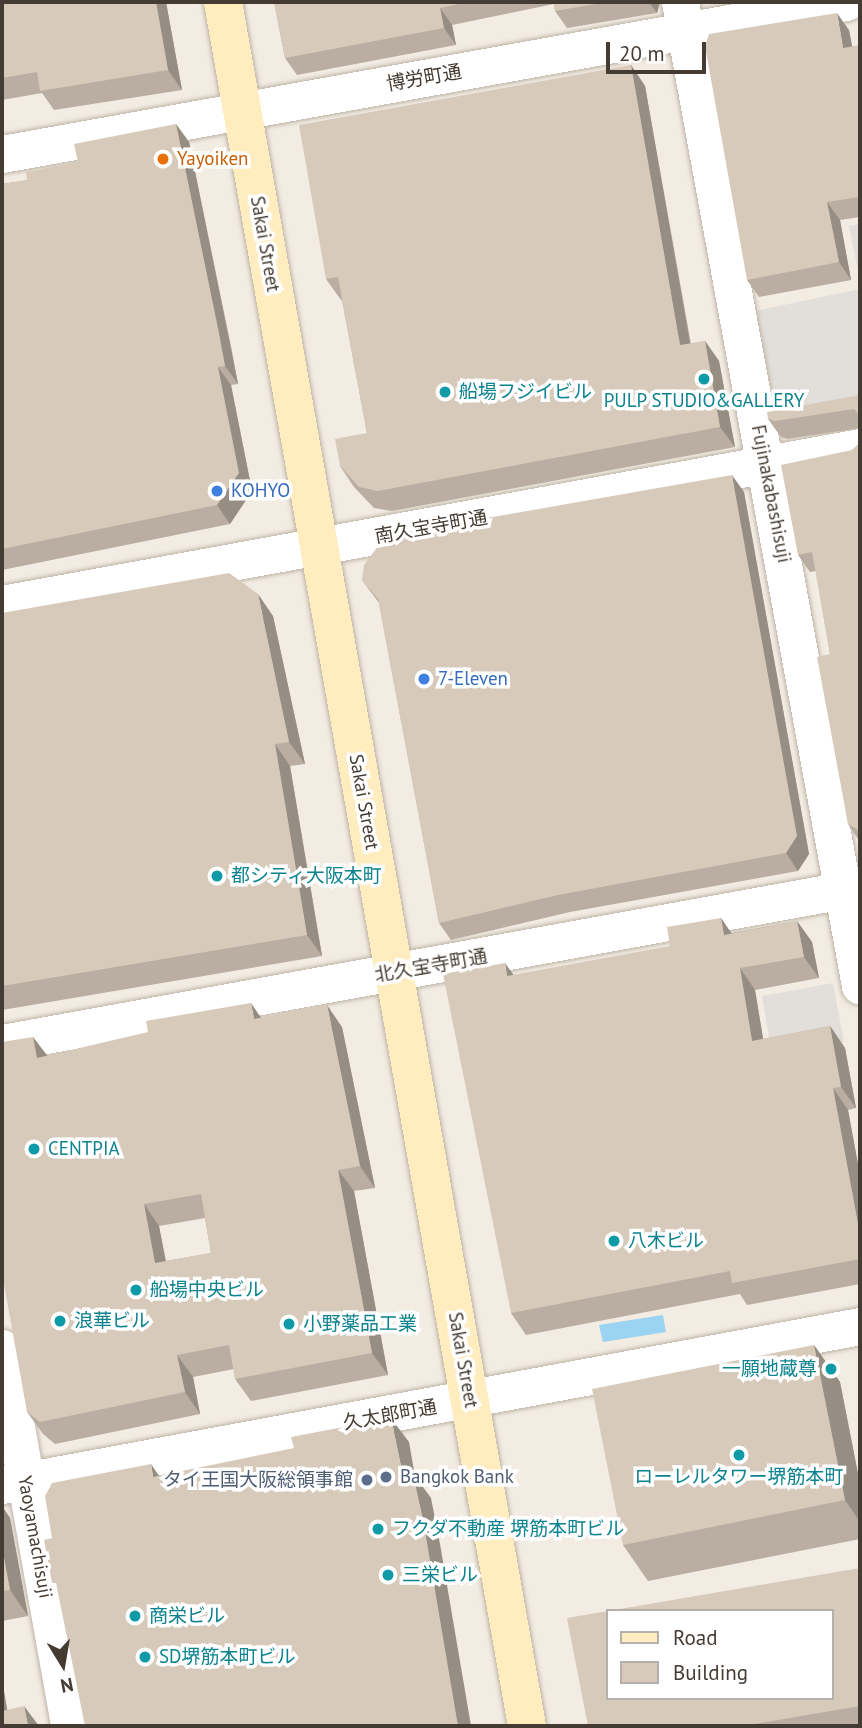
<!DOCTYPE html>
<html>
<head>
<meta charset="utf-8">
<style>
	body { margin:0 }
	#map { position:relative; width:862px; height:1728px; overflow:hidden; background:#f2ece3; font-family:"PT Sans","Noto Sans JP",sans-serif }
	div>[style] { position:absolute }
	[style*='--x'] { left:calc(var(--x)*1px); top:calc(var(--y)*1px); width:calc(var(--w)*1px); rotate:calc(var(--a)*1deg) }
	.parking>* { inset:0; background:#e2dfdb }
	.water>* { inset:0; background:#9bd3f2 }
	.roads { filter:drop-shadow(0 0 2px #beb4a5) drop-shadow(0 0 2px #beb4a5) }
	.street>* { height:37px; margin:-18.5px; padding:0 18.5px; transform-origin:18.5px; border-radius:18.5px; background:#fff }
	.secondary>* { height:38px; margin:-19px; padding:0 19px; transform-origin:19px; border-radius:19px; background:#ffecbf }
	.wall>* { inset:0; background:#b9aea1 }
	.shaded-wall>* { inset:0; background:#968d83 }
	.building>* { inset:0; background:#d7cabb }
	.dots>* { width:19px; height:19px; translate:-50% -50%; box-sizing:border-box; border:4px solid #fff; border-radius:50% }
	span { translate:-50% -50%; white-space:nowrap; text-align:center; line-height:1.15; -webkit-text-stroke:7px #fff; paint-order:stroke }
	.street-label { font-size:19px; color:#443c33 }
	.food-label { font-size:19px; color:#c56008 }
	.left { translate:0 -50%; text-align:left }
	.culture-label { font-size:19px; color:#0d838f }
	.right { translate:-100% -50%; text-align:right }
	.shop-label { font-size:19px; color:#366cbe }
	.service-label { font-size:19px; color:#4e5e75 }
	.frame { position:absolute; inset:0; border:4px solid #443c33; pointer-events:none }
	.legend { position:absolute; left:606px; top:1609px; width:228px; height:91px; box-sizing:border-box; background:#fff; border:2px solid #b4b1ad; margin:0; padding:9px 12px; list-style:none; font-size:21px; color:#443c33 }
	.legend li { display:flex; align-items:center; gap:14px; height:35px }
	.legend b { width:35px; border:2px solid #b4b1ad }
	.north { position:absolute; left:28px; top:1630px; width:70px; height:70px; -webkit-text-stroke:5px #fff; paint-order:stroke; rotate:169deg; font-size:19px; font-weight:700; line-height:28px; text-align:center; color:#443c33 }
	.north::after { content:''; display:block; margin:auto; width:24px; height:32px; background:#443c33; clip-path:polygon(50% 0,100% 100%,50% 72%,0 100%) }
	.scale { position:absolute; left:606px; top:42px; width:100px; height:32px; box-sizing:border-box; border:4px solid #443c33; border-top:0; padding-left:9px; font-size:21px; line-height:24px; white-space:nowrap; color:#443c33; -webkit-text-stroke:5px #fff; paint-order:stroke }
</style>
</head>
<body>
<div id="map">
	<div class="parking">
		<i style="clip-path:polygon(860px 224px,860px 281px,849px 226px)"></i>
		<i style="clip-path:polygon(860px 289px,860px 408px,779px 424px,755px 311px)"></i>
		<i style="clip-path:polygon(833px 983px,844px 1042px,772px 1055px,762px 996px)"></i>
	</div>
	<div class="water">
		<i style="clip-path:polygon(663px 1315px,666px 1332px,603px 1342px,599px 1325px)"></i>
	</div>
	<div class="roads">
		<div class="street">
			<i style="--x:680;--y:2;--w:1000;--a:79.63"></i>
			<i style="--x:2;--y:154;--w:858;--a:-10.21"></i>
			<i style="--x:2;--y:604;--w:872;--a:-10.37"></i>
			<i style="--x:2;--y:1043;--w:872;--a:-10.3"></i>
			<i style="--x:2;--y:1348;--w:384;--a:79.9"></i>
			<i style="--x:2;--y:1485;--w:873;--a:-10.5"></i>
		</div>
		<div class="secondary">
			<i style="--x:223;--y:2;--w:1751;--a:80"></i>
		</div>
	</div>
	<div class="wall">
		<i style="clip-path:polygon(2px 2px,166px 2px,182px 90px,54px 110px,42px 93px,2px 100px)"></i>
		<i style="clip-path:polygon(274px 2px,660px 2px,657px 13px,567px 28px,555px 11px,554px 4px,452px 25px,456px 45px,297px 75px,285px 58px)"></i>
		<i style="clip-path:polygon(849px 30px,852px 47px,860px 45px,860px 217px,840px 220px,851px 280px,759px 297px,747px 280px)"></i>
		<i style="clip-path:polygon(631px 65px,645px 86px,691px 344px,705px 341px,719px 361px,735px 447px,392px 511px,374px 508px,354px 487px,340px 466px,367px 433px,342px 300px,341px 300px,326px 279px)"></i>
		<i style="clip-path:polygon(176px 124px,189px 142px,232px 351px,238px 384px,231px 385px,252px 491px,230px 524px,2px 570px,2px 184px,27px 180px,78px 162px)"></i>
		<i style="clip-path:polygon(860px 395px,860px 428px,787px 439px,781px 437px,768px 419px)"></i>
		<i style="clip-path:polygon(860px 443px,860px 842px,848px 824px,830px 654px,816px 571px,810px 572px,798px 555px,852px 450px)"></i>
		<i style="clip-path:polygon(744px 492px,809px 854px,798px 871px,570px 912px,451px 940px,439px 923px,379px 603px,362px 580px)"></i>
		<i style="clip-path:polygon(2px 613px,273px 616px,305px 764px,290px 766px,322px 956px,2px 1010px)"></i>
		<i style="clip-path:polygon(721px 918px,731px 933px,797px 921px,812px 942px,819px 978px,755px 990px,763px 1039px,830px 1026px,845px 1048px,856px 1108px,848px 1110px,860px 1175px,860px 1284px,747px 1305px,740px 1294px,526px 1335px,511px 1313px,670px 946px)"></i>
		<i style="clip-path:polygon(evenodd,261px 1018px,342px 1027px,375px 1188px,354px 1191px,388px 1375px,251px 1401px,235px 1379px,234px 1369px,193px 1377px,200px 1414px,55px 1444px,43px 1434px,27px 1412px,33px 1037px,47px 1056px,261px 1018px,205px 1218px,211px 1253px,166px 1261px,159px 1226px,205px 1218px)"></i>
		<i style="clip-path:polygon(814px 1345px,840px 1382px,860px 1484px,860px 1539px,648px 1581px,623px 1545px)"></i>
		<i style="clip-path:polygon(2px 1506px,10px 1518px,28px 1616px,2px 1621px)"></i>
		<i style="clip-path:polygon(860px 1568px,860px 1726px,588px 1726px)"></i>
	</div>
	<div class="shaded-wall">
		<i style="clip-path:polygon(156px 2px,166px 2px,182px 90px,168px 70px)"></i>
		<i style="clip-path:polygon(649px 2px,660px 2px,657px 13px)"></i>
		<i style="clip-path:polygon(440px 8px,452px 25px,456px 45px,444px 28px)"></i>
		<i style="clip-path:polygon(837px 13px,849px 30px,856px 66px,843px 48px)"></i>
		<i style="clip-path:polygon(631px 65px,645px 86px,694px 366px,680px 345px)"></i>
		<i style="clip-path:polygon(176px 124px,189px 142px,238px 384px,225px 366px)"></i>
		<i style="clip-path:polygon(827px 202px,840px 220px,851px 280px,839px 262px)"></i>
		<i style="clip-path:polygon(705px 341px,719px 361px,735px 447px,720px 427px)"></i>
		<i style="clip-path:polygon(218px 367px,231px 385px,252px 491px,230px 524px,217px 505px)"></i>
		<i style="clip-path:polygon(732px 475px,744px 492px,809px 854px,798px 871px,786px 853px)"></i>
		<i style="clip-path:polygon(258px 594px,273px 616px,305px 764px,289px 742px)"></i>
		<i style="clip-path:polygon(275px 744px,290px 766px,322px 956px,307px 935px)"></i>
		<i style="clip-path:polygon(721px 918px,736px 940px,724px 935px)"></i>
		<i style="clip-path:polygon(797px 921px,812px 942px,819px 978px,804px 957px)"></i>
		<i style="clip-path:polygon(505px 963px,520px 984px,507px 976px)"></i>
		<i style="clip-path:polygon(740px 968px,755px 990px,767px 1062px,752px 1041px)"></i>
		<i style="clip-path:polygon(251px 1003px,266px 1025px,254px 1019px)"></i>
		<i style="clip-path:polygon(327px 1005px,342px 1027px,375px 1188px,360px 1166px)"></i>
		<i style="clip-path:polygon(830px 1026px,845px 1048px,856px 1108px,841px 1087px)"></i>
		<i style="clip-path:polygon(33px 1037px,49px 1058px,37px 1058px)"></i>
		<i style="clip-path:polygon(833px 1088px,848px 1110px,860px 1175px,860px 1235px)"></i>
		<i style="clip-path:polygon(338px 1170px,354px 1191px,388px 1375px,372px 1353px)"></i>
		<i style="clip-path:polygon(144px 1204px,159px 1226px,170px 1284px,155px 1263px)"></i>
		<i style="clip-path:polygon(814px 1345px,840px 1382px,860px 1484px,860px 1522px,845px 1500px)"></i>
		<i style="clip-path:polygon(177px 1355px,193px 1377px,200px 1414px,185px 1392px)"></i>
		<i style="clip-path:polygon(391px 1418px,409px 1442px,415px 1476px,431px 1498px,440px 1544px,471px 1726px,458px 1726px,403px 1476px)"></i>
		<i style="clip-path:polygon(151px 1464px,168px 1489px,153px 1477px)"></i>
		<i style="clip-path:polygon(2px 1506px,10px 1518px,28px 1616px,10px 1590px,2px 1547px)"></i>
		<i style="clip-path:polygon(2px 1679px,10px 1726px,2px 1723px)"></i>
		<i style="clip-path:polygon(24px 1706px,39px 1726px,28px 1726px)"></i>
	</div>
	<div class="building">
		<i style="clip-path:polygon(2px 2px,156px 2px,168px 70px,40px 91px,37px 72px,2px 78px)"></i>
		<i style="clip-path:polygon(274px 2px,468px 2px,440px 8px,444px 28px,285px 58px)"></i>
		<i style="clip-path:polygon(554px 2px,607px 2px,555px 11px)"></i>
		<i style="clip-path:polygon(837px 13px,843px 48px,860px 45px,860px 197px,827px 202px,839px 262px,747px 280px,705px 46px,709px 34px)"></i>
		<i style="clip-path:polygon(631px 65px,680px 345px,705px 341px,720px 427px,378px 491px,359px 487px,340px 466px,335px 439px,367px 433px,338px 277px,326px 279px,299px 125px)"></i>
		<i style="clip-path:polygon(176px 124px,219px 333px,225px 366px,218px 367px,239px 473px,217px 505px,2px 549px,2px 184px,27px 180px,26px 172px,78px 162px,74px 144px)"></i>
		<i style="clip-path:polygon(860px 395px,860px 416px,854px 409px,775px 421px,768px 419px,767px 412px)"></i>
		<i style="clip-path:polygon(860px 443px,860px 831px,848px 824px,817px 657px,830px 654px,812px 552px,798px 555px,781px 465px,852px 450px)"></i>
		<i style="clip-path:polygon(732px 475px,797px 836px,786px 853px,558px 895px,439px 923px,378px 599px,362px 580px,364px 565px,378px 546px,396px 534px)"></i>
		<i style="clip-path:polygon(229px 573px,258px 594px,289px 742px,275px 744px,307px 935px,2px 986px,2px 613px)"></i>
		<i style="clip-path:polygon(721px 918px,724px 935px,797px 921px,804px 957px,740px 968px,752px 1041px,830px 1026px,841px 1087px,833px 1088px,860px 1235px,860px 1259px,732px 1283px,730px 1271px,511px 1313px,443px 974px,505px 963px,507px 976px,670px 946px,667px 927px)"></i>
		<i style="clip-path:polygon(evenodd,251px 1003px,254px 1019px,327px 1005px,360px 1166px,338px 1170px,372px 1353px,235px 1379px,229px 1345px,177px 1355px,185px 1392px,40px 1422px,27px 1412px,2px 1273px,2px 1042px,33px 1037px,37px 1058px,148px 1032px,146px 1021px,251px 1003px,201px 1194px,211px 1253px,155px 1263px,144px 1204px,201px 1194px)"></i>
		<i style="clip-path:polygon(814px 1345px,845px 1500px,623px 1545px,592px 1389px)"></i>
		<i style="clip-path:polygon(391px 1418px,403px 1476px,413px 1474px,423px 1519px,458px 1726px,85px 1726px,56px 1583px,52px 1583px,44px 1540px,52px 1538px,45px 1496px,52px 1483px,151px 1464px,153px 1477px,294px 1448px,291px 1437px)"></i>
		<i style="clip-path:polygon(2px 1547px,10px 1590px,2px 1591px)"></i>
		<i style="clip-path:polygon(evenodd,860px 1568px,860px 1706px,743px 1726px,588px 1726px,567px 1618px,860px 1568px,608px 1611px,832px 1611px,832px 1698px,608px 1698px,608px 1611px)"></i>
		<i style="clip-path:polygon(24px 1706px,28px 1726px,2px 1726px,2px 1711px)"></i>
	</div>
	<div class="dots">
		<i style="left:163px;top:159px;background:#e8710a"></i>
		<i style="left:704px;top:379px;background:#0f9aa8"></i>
		<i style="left:445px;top:392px;background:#0f9aa8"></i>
		<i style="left:217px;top:491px;background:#3f7fe0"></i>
		<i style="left:424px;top:679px;background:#3f7fe0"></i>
		<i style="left:217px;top:876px;background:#0f9aa8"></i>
		<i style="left:34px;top:1149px;background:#0f9aa8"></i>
		<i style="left:614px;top:1241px;background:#0f9aa8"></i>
		<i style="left:136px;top:1290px;background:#0f9aa8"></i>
		<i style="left:60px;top:1321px;background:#0f9aa8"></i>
		<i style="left:289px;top:1324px;background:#0f9aa8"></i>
		<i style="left:831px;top:1369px;background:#0f9aa8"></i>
		<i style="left:739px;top:1455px;background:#0f9aa8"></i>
		<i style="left:386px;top:1477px;background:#5c6f8a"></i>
		<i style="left:367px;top:1480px;background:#5c6f8a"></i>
		<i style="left:378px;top:1529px;background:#0f9aa8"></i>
		<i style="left:388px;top:1575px;background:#0f9aa8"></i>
		<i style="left:135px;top:1616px;background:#0f9aa8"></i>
		<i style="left:145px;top:1657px;background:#0f9aa8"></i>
	</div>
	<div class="street-label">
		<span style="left:424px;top:78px;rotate:-10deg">博労町通</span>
		<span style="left:265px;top:244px;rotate:80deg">Sakai Street</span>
		<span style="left:771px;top:494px;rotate:79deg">Fujinakabashisuji</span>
		<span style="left:431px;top:527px;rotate:-10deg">南久宝寺町通</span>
		<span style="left:364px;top:802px;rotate:80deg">Sakai Street</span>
		<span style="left:431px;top:966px;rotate:-10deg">北久宝寺町通</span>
		<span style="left:463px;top:1360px;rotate:80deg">Sakai Street</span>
		<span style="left:390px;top:1415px;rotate:-10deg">久太郎町通</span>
		<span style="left:35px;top:1537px;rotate:80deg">Yaoyamachisuji</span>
	</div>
	<div class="food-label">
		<span class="left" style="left:177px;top:159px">Yayoiken</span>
	</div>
	<div class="culture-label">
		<span class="left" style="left:459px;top:392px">船場フジイビル</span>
		<span style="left:704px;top:401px">PULP STUDIO&amp;GALLERY</span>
		<span class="left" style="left:231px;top:876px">都シティ大阪本町</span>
		<span class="left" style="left:48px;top:1149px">CENTPIA</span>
		<span class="left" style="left:628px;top:1241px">八木ビル</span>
		<span class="left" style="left:150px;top:1290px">船場中央ビル</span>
		<span class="left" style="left:74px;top:1321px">浪華ビル</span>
		<span class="left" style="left:303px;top:1324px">小野薬品工業</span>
		<span class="right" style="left:817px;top:1369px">一願地蔵尊</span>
		<span style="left:739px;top:1477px">ローレルタワー堺筋本町</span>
		<span class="left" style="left:392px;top:1529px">フクダ不動産 堺筋本町ビル</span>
		<span class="left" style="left:402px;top:1575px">三栄ビル</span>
		<span class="left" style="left:149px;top:1616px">商栄ビル</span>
		<span class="left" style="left:159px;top:1657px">SD堺筋本町ビル</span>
	</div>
	<div class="shop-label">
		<span class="left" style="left:231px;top:491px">KOHYO</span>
		<span class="left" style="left:438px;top:679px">7-Eleven</span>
	</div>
	<div class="service-label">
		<span class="left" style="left:400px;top:1477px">Bangkok Bank</span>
		<span class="right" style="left:353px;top:1480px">タイ王国大阪総領事館</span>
	</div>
	<div class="frame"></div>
	<ul class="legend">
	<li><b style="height:9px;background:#ffecbf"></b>Road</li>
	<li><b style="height:19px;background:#d7cabb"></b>Building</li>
	</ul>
	<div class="north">N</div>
	<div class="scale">20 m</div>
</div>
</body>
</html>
